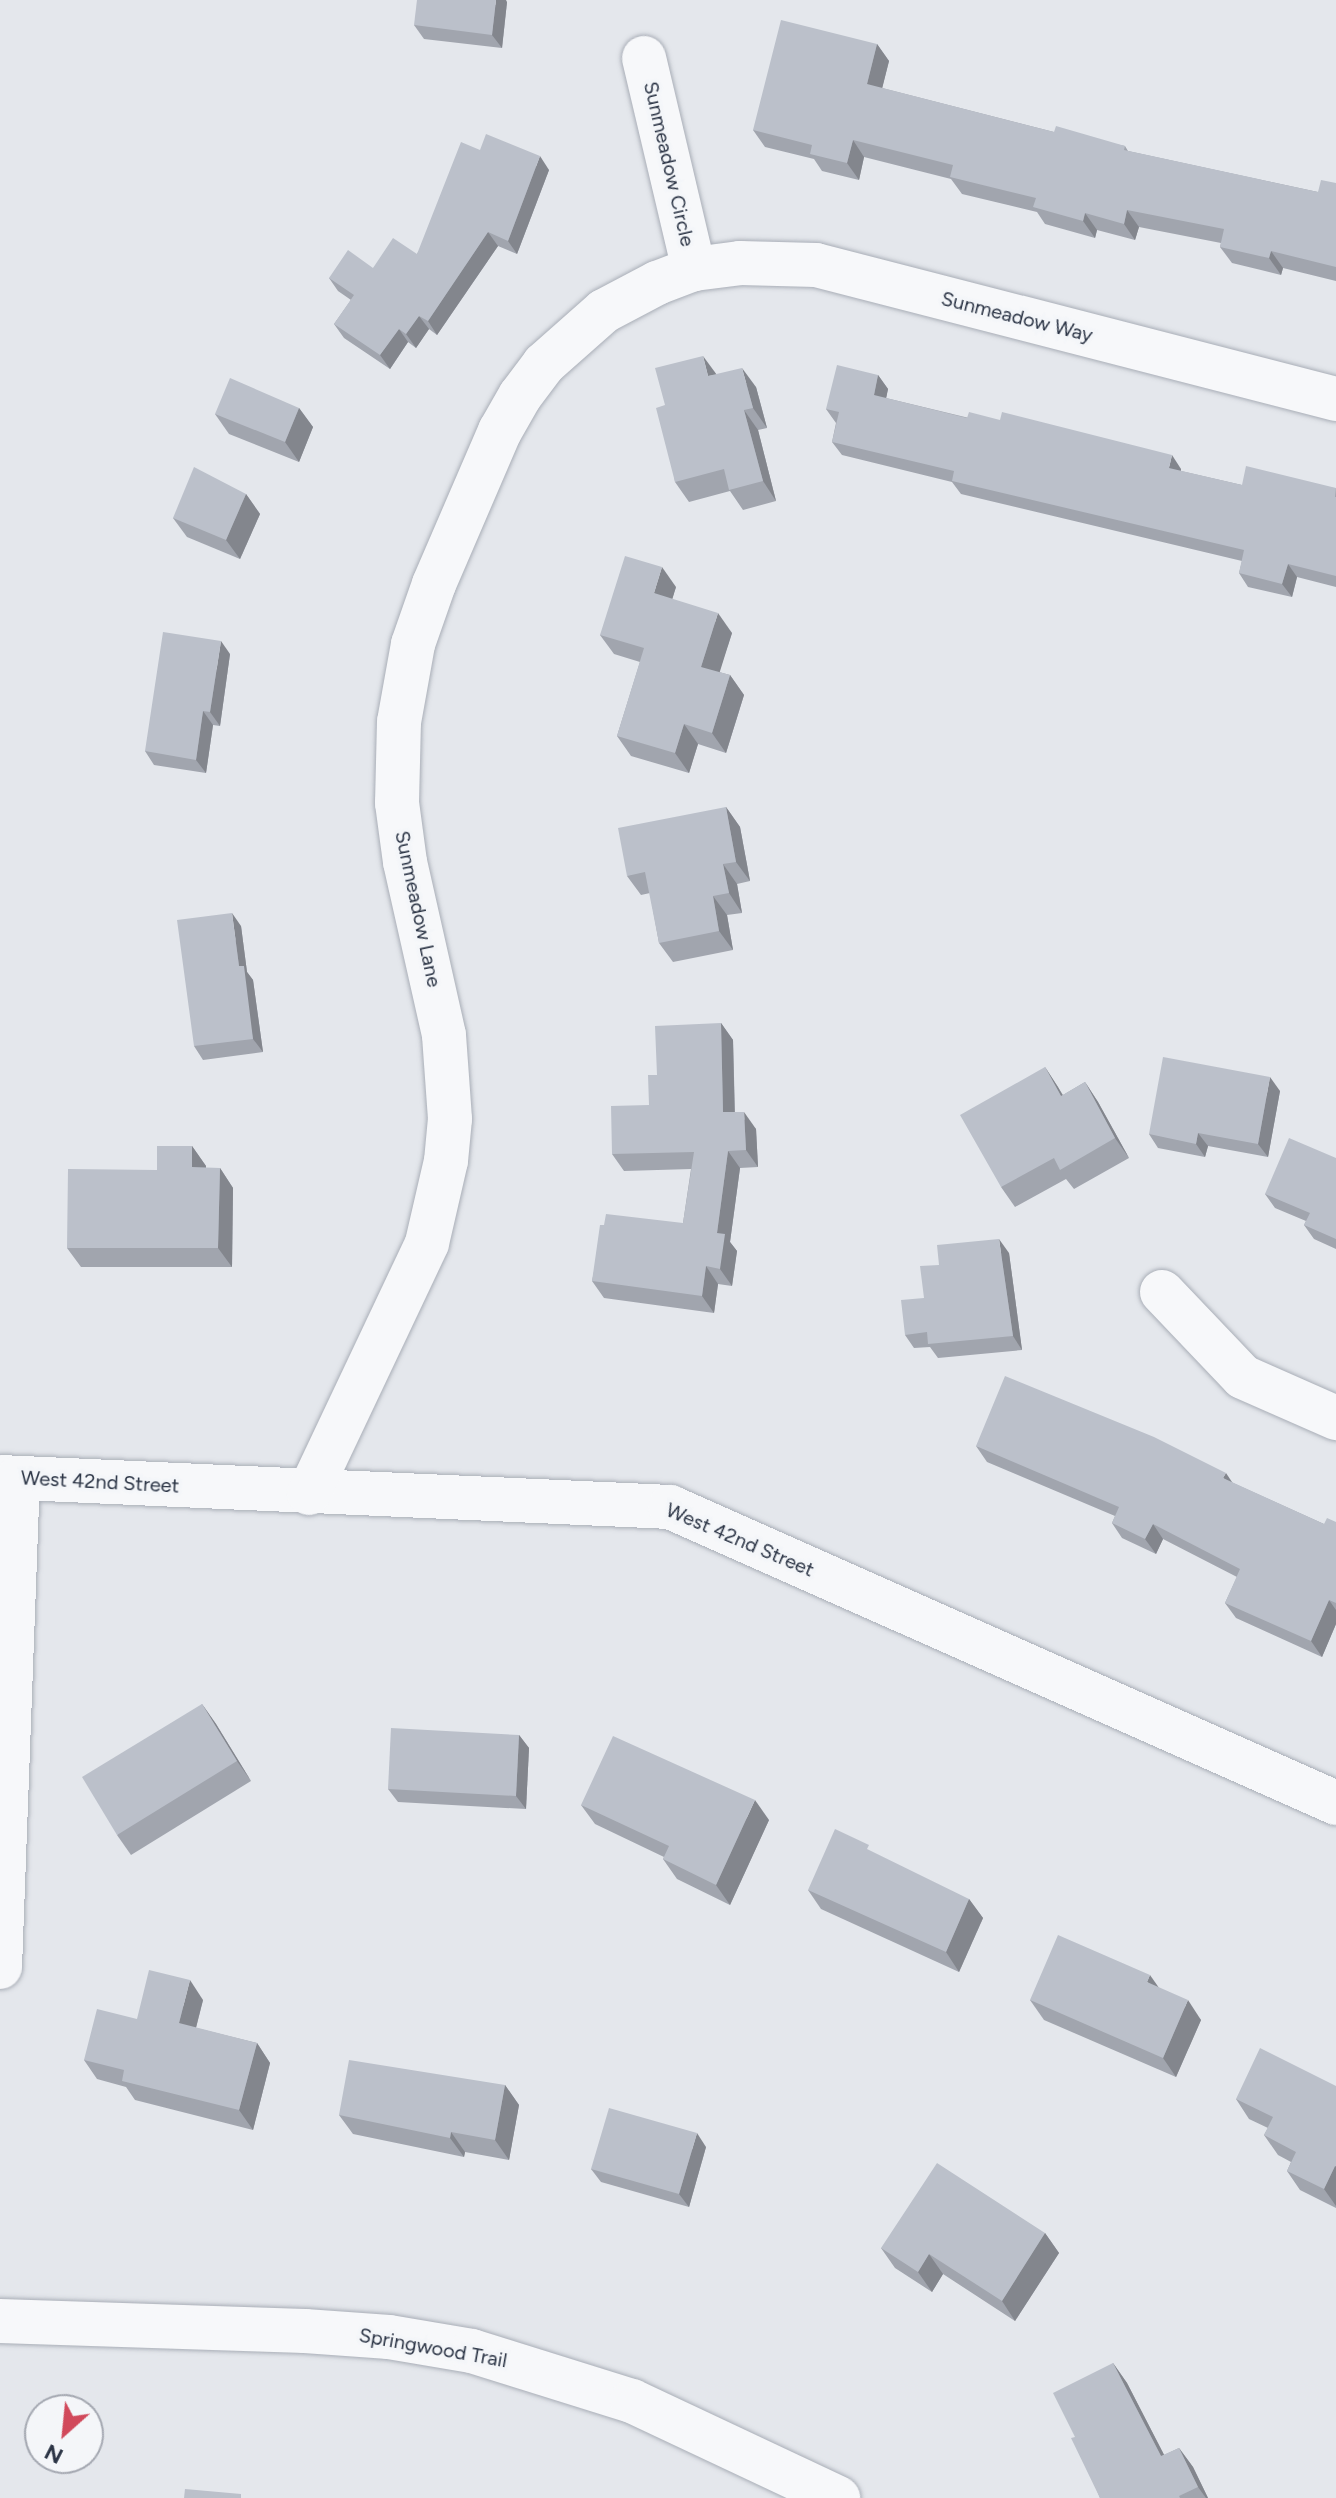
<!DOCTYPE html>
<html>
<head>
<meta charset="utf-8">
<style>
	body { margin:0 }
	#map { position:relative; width:1336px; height:2498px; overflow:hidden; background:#e4e7ec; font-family:Figtree,sans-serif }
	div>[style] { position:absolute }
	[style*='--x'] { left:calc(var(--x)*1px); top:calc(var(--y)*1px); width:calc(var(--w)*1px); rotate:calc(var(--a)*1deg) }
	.roads { filter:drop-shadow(0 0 2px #a9aeb7) drop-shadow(0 0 2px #a9aeb7) }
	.minor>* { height:44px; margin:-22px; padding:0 22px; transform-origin:22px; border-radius:22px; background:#f7f8fa }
	.wall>* { inset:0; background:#a1a5ae }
	.shaded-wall>* { inset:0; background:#83868d }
	.building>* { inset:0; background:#bbc0ca }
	span { translate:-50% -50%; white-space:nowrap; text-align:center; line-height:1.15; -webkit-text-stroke:7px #f4f6f9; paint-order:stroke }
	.street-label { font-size:20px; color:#2b3445 }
	.north { position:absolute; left:24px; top:2394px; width:80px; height:80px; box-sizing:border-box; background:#f4f6f9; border:2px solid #a4a8b1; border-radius:50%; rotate:207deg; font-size:22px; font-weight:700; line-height:32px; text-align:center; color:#2b3445 }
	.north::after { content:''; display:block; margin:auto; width:28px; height:36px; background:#d1495b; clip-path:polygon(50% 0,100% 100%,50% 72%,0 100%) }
</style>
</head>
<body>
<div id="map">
	<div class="roads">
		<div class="minor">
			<i style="--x:644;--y:58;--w:217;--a:76.7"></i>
			<i style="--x:1162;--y:1292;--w:117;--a:46.4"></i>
			<i style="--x:1243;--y:1377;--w:102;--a:23.8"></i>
			<i style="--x:0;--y:1477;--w:671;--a:2.56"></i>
			<i style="--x:670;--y:1507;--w:729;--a:23.96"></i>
			<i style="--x:309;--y:1493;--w:276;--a:-64.7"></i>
			<i style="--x:427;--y:1243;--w:84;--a:-77"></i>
			<i style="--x:446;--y:1161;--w:42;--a:-84.6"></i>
			<i style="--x:450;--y:1119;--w:84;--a:-94.1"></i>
			<i style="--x:444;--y:1035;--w:177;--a:-102.7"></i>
			<i style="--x:405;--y:862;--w:60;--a:-97.7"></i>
			<i style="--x:397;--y:803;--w:81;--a:-88.6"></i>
			<i style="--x:399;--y:722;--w:79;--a:-79.8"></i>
			<i style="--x:413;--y:644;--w:64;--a:-70.7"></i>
			<i style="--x:434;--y:584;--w:167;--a:-66.7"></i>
			<i style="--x:500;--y:431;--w:40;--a:-60.3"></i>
			<i style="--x:520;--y:396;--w:40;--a:-53"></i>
			<i style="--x:544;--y:364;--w:80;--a:-41.5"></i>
			<i style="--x:604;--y:311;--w:60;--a:-27.8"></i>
			<i style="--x:657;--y:283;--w:40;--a:-21"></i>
			<i style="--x:694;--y:269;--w:46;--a:-7.4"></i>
			<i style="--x:740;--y:263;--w:76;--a:1.5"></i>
			<i style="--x:816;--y:265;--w:537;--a:14.45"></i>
			<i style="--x:0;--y:1967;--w:489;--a:-87.9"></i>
			<i style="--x:0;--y:2321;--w:305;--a:1.9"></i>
			<i style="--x:305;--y:2331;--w:84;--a:4.1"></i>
			<i style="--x:389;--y:2337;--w:84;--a:9.6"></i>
			<i style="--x:472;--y:2351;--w:168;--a:17.4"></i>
			<i style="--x:632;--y:2401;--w:228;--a:25.2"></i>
		</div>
	</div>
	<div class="wall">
		<i style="clip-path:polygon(507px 2px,502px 48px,424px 39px,414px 25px)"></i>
		<i style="clip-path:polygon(877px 44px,889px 61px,882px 88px,1054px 132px,1125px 146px,1128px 151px,1318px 192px,1336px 183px,1336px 281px,1283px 268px,1281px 275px,1232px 263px,1220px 247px,1221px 243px,1139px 227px,1135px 240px,1097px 230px,1095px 238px,1045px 224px,1037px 212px,962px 194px,951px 179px,864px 157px,859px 180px,822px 171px,814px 159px,765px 147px,753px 130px)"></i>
		<i style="clip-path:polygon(480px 150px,549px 170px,517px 254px,498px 246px,437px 335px,429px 329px,416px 348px,408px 342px,390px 369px,344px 338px,334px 324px,351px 300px,338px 291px,329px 278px,373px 268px,417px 254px)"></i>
		<i style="clip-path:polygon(716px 374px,756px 387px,767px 428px,758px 430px,776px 501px,743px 510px,730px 491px,689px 502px,675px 482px,665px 405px)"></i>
		<i style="clip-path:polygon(878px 375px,888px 389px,886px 398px,1181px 469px,1181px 471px,1242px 485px,1336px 488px,1336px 587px,1297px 577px,1292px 597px,1248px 587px,1239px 573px,1242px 561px,961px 494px,952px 482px,842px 455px,832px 442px,836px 423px,826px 409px)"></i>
		<i style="clip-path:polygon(299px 408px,313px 427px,299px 462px,229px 434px,215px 414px)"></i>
		<i style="clip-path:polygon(246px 494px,260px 514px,240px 559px,187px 537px,173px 518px)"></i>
		<i style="clip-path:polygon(676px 587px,672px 599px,732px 633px,719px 672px,730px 675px,744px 695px,726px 753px,698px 744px,689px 773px,631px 756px,617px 736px,640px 662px,614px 654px,600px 635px)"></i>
		<i style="clip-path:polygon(230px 654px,220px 726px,213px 725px,206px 773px,154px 765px,145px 751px)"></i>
		<i style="clip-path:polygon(726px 807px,740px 827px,750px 881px,737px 884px,742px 913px,727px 915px,733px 950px,673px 962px,659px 943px,650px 893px,641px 895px,627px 876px)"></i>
		<i style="clip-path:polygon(241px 926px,247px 972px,253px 980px,263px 1052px,203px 1060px,194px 1046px)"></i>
		<i style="clip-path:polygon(721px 1023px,733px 1040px,735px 1112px,756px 1129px,758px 1167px,740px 1168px,730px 1242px,737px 1251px,732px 1286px,718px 1284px,714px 1313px,604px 1298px,592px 1281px,604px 1225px,683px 1223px,691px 1169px,624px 1171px,612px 1154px,649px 1105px)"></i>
		<i style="clip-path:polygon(1045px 1067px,1063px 1095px,1085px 1082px,1098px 1102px,1129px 1158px,1074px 1189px,1066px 1179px,1015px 1207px,1001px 1187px)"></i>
		<i style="clip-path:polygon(1280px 1091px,1268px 1157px,1208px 1146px,1205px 1157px,1158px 1148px,1149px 1134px)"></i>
		<i style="clip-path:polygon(192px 1146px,206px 1166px,206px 1168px,220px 1168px,233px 1188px,232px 1267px,81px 1267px,67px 1248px,157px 1170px)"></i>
		<i style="clip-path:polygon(1336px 1158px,1336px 1249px,1314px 1239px,1304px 1225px,1306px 1221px,1275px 1208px,1265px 1194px)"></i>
		<i style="clip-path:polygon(1009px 1253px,1022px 1350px,938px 1358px,930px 1347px,914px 1348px,905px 1335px,924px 1298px,939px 1265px)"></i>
		<i style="clip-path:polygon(976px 1446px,1233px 1483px,1324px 1524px,1336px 1522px,1336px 1624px,1322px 1657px,1236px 1618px,1225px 1603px,1237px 1577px,1163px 1539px,1156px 1554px,1122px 1538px,1112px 1523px,1115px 1516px,987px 1462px)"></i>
		<i style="clip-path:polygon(202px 1704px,216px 1724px,251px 1781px,131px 1855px,117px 1835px)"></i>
		<i style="clip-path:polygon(519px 1735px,529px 1748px,526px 1809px,398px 1802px,388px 1789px)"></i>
		<i style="clip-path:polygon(581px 1805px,769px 1820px,730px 1905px,677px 1879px,663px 1859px,664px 1857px,595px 1824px)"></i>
		<i style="clip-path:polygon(808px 1890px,969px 1899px,983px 1918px,959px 1972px,821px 1909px)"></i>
		<i style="clip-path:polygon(1159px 1988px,1201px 2020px,1176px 2077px,1044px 2020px,1030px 2000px)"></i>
		<i style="clip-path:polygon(203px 2000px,196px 2028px,257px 2043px,270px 2063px,253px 2130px,135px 2100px,126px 2087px,97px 2079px,84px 2060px,137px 2019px)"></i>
		<i style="clip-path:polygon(505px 2085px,519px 2105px,509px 2160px,465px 2152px,464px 2157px,353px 2134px,339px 2115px)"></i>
		<i style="clip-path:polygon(1336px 2086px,1336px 2208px,1300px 2190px,1287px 2171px,1291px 2162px,1278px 2155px,1264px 2135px,1268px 2128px,1249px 2119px,1236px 2099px)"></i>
		<i style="clip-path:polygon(706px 2147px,689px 2207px,601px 2182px,591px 2169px)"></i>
		<i style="clip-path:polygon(1045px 2233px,1059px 2253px,1015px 2321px,943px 2274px,932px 2292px,895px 2268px,881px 2248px)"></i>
		<i style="clip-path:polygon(1113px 2363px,1127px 2383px,1164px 2455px,1179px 2448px,1193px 2467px,1208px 2498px,1100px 2498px,1075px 2437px)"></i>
	</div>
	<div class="shaded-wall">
		<i style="clip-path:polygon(496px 0,506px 0,507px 2px,502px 48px,492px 35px)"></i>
		<i style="clip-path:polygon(877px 44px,889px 61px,879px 101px,867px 84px)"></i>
		<i style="clip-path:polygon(853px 140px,864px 157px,859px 180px,847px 163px)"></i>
		<i style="clip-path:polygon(540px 156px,549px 170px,517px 254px,508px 241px)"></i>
		<i style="clip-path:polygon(1127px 210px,1139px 227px,1135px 240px,1124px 224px)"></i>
		<i style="clip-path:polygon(1085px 213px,1097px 230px,1095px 238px,1083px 221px)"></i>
		<i style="clip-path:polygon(488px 232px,498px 246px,437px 335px,428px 321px)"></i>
		<i style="clip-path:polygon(1271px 251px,1283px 268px,1281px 275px,1269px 258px)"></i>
		<i style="clip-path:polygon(419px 316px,429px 329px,416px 348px,406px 334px)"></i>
		<i style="clip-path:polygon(399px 329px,408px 342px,390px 369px,380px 355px)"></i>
		<i style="clip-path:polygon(703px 356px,717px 375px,708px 376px)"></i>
		<i style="clip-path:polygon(742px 368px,756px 387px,767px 428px,753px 408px)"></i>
		<i style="clip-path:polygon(878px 375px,888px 389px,884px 409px,874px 395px)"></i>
		<i style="clip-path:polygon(299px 408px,313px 427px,299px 462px,285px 442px)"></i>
		<i style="clip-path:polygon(744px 410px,758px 430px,776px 501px,763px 481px)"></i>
		<i style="clip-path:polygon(1172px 455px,1181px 469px,1179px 482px,1169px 468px)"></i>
		<i style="clip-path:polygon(246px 494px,260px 514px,240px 559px,226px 540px)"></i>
		<i style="clip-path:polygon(1288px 564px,1297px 577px,1292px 597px,1282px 584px)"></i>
		<i style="clip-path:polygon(662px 567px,676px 587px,668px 613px,654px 593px)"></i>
		<i style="clip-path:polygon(718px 613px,732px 633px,715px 687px,701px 667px)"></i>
		<i style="clip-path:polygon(221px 641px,230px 654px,220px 726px,210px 712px)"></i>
		<i style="clip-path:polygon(730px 675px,744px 695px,726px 753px,712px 733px)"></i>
		<i style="clip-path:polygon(203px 711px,213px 725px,206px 773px,196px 760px)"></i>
		<i style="clip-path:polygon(684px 724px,698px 744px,689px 773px,675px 753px)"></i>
		<i style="clip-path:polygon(726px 807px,740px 827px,750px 881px,736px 862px)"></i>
		<i style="clip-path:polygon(723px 864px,737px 884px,742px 913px,729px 893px)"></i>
		<i style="clip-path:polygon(713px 896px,727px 915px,733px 950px,719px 931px)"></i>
		<i style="clip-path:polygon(232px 913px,241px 926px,247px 972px,253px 980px,263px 1052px,253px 1039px,239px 966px)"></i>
		<i style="clip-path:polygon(721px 1023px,733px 1040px,735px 1130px,723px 1112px)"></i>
		<i style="clip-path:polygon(1045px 1067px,1058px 1087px,1074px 1116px,1061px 1096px)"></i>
		<i style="clip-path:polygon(1270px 1077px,1280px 1091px,1268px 1157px,1258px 1144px)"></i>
		<i style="clip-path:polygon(1085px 1082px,1098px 1102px,1129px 1158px,1115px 1138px)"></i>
		<i style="clip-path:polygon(744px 1112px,756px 1129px,758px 1167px,746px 1150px)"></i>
		<i style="clip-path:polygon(1198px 1133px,1208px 1146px,1205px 1157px,1196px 1144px)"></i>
		<i style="clip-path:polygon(192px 1146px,206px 1166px,206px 1187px,192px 1167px)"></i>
		<i style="clip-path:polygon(728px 1151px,740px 1168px,730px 1242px,737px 1251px,732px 1286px,720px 1269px,717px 1233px)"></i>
		<i style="clip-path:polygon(220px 1168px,233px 1188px,232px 1267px,218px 1248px)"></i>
		<i style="clip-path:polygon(999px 1239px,1009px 1253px,1022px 1350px,1013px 1336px)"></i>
		<i style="clip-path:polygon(706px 1266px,718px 1284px,714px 1313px,702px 1296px)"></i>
		<i style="clip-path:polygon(1226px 1473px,1236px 1488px,1223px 1478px)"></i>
		<i style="clip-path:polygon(1153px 1524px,1163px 1539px,1156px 1554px,1145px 1539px)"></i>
		<i style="clip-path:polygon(1329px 1600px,1336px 1610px,1336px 1624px,1322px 1657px,1311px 1641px)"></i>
		<i style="clip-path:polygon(202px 1704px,216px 1724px,251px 1781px,237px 1761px)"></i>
		<i style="clip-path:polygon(519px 1735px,529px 1748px,526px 1809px,516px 1796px)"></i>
		<i style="clip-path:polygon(755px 1800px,769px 1820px,730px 1905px,716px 1885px)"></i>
		<i style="clip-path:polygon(969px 1899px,983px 1918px,959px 1972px,946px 1952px)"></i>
		<i style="clip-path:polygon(1150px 1975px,1164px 1995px,1147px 1982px)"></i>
		<i style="clip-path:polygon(190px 1980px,203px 2000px,192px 2043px,179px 2023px)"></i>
		<i style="clip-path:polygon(1188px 2000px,1201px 2020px,1176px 2077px,1163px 2058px)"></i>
		<i style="clip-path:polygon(257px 2043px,270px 2063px,253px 2130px,239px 2110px)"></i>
		<i style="clip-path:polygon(505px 2085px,519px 2105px,509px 2160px,495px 2140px)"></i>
		<i style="clip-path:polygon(451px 2132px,465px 2152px,464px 2157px,450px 2138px)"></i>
		<i style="clip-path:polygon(697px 2133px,706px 2147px,689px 2207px,679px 2194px)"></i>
		<i style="clip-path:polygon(1335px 2166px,1336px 2167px,1336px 2206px,1324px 2189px)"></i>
		<i style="clip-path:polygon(1045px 2233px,1059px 2253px,1015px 2321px,1002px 2301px)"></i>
		<i style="clip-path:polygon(929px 2254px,943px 2274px,932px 2292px,918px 2272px)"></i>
		<i style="clip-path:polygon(1113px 2363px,1127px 2383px,1175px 2476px,1161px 2456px)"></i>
		<i style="clip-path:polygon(1179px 2448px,1193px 2467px,1208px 2498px,1206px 2498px,1198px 2487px)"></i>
	</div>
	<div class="building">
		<i style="clip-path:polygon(417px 0,496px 0,492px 35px,414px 25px)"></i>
		<i style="clip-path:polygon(781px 20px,877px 44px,867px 84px,1054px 132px,1056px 126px,1125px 146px,1124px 150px,1318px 192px,1321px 180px,1336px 183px,1336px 267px,1271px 251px,1269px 258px,1220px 247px,1224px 229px,1127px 210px,1124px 224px,1085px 213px,1083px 221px,1033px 207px,1036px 198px,950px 177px,953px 165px,853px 140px,847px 163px,810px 154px,812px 145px,753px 130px)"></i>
		<i style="clip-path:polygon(486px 134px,540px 156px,508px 241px,488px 232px,428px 321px,419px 316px,406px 334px,399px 329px,380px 355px,334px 324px,354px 295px,329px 278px,348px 250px,373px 268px,393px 238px,417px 254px,461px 142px,480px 150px)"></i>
		<i style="clip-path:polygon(703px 356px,708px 376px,742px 368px,753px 408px,744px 410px,763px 481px,729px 490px,724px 469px,675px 482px,656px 408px,665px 405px,655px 368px)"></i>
		<i style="clip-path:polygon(837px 365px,878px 375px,874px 395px,967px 418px,969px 412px,1000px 420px,1002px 412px,1172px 455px,1169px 468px,1242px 485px,1246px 466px,1336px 488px,1335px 497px,1336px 497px,1336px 576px,1288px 564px,1282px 584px,1239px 573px,1244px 550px,952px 481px,954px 471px,832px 442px,839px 412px,826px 409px)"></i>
		<i style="clip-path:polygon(230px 378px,299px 408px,285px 442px,215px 414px)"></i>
		<i style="clip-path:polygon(194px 467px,246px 494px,226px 540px,173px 518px)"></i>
		<i style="clip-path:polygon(625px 556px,662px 567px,654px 593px,718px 613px,701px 667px,730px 675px,712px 733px,684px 724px,675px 753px,617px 736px,644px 648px,600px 635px)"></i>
		<i style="clip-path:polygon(163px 632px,221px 641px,210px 712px,203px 711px,196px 760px,145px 751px)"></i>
		<i style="clip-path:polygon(726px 807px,736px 862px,723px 864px,729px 893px,713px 896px,719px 931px,659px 943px,645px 872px,627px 876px,618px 828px)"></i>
		<i style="clip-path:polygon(232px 913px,239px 966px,244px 966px,253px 1039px,194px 1046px,177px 920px)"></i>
		<i style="clip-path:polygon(721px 1023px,723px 1112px,744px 1112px,746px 1150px,728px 1151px,717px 1233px,725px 1234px,720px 1269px,706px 1266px,702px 1296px,592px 1281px,600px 1225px,604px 1225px,606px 1214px,683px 1223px,694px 1152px,612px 1154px,611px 1106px,649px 1105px,648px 1075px,657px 1075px,655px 1026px)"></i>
		<i style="clip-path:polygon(1163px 1057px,1270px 1077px,1258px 1144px,1198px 1133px,1196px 1144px,1149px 1134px)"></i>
		<i style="clip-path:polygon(1045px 1067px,1061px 1096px,1085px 1082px,1115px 1138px,1060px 1170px,1054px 1158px,1001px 1187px,960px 1115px)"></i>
		<i style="clip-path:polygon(1289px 1138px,1336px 1158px,1336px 1239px,1304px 1225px,1310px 1213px,1265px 1194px)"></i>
		<i style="clip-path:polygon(157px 1146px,192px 1146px,192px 1167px,220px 1168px,218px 1248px,67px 1248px,68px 1169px,157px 1170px)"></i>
		<i style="clip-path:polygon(999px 1239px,1013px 1336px,928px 1344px,927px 1332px,905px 1335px,901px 1300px,924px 1298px,920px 1266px,939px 1265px,937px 1245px)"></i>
		<i style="clip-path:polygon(1005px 1376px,1154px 1437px,1226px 1473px,1223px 1478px,1324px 1524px,1327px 1518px,1336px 1522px,1336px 1603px,1329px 1600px,1311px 1641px,1225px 1603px,1240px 1569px,1153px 1524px,1145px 1539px,1112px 1523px,1119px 1507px,976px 1446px)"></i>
		<i style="clip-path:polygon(202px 1704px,237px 1761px,117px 1835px,82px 1777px)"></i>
		<i style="clip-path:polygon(391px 1728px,519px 1735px,516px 1796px,388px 1789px)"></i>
		<i style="clip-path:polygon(613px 1736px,755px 1800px,716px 1885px,663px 1859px,669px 1846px,581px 1805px)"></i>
		<i style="clip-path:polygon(835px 1829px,869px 1845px,867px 1849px,969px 1899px,946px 1952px,808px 1890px)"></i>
		<i style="clip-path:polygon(1058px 1935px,1150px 1975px,1147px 1982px,1188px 2000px,1163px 2058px,1030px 2000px)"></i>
		<i style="clip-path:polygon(149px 1970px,190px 1980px,179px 2023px,257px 2043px,239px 2110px,122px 2081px,124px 2070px,84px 2060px,97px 2009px,137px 2019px)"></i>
		<i style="clip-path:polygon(1260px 2048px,1336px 2086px,1336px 2166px,1335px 2166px,1324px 2189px,1287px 2171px,1296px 2152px,1264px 2135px,1273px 2117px,1236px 2099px)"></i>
		<i style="clip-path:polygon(349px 2060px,505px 2085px,495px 2140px,451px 2132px,450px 2138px,339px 2115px)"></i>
		<i style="clip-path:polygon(609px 2108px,697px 2133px,679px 2194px,591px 2169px)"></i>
		<i style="clip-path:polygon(937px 2163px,1045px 2233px,1002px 2301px,929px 2254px,918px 2272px,881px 2248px)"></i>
		<i style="clip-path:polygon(1113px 2363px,1161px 2456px,1179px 2448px,1198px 2487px,1179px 2496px,1180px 2498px,1100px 2498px,1071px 2438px,1075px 2437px,1053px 2393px)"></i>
		<i style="clip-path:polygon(185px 2489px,241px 2494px,241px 2498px,184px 2498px)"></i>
	</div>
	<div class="street-label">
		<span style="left:669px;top:164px;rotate:77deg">Sunmeadow Circle</span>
		<span style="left:1017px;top:317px;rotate:14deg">Sunmeadow Way</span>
		<span style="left:418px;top:909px;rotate:78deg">Sunmeadow Lane</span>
		<span style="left:100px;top:1482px;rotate:3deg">West 42nd Street</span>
		<span style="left:740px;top:1540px;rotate:23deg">West 42nd Street</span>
		<span style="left:433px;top:2348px;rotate:10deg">Springwood Trail</span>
	</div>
	<div class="north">N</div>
</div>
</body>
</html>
